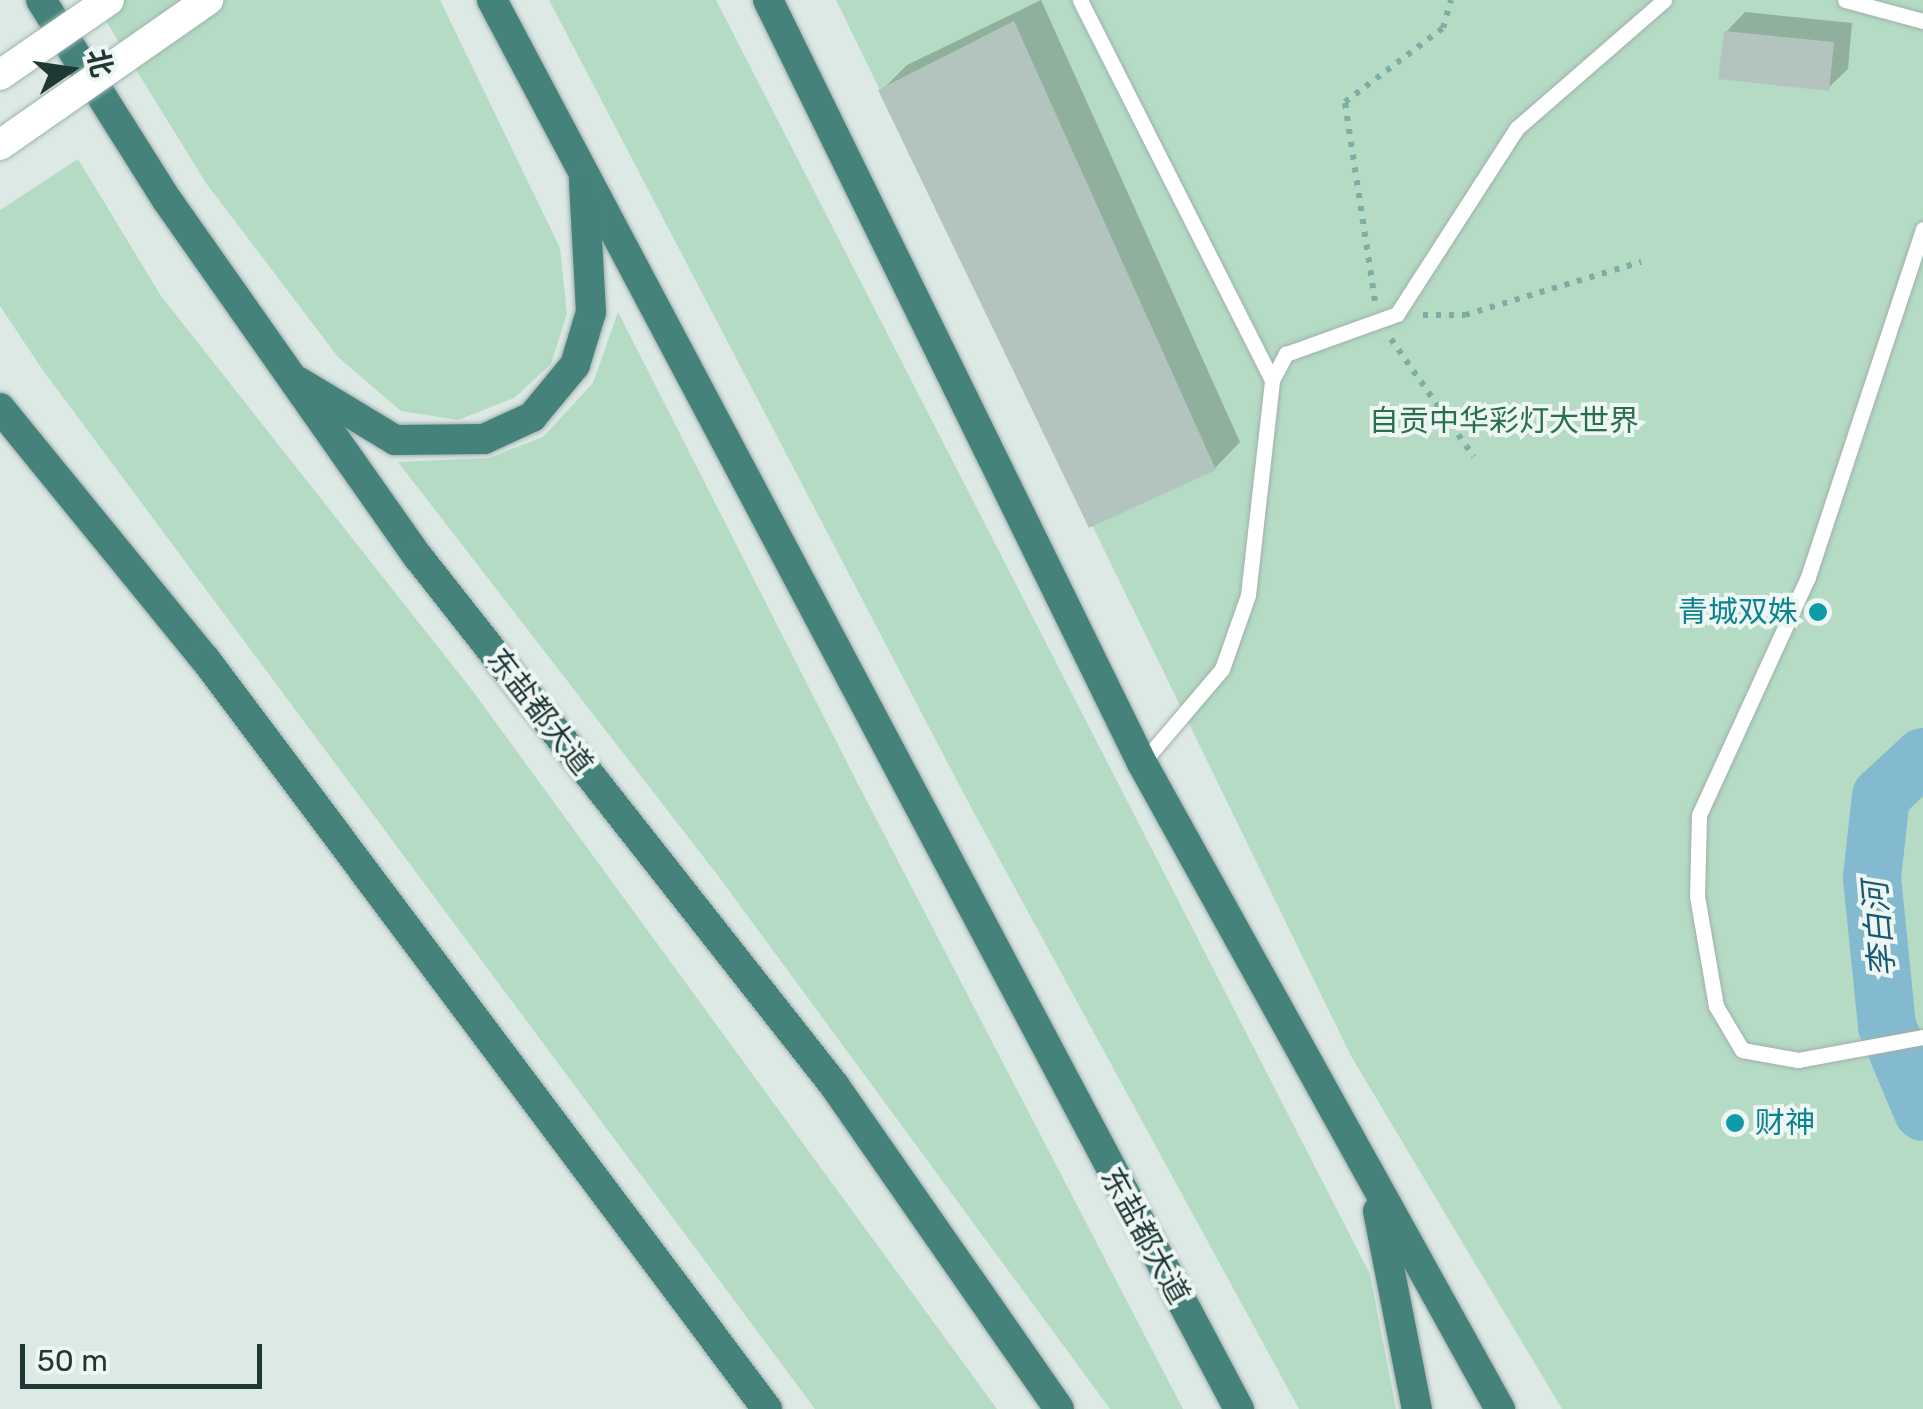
<!DOCTYPE html>
<html>
<head>
<meta charset="utf-8">
<style>
	body { margin:0 }
	#map { position:relative; width:1923px; height:1409px; overflow:hidden; background:#dde9e5; font-family:Rubik,"Noto Sans SC",sans-serif }
	div>[style] { position:absolute }
	[style*='--x'] { left:calc(var(--x)*1px); top:calc(var(--y)*1px); width:calc(var(--w)*1px); rotate:calc(var(--a)*1deg) }
	.green>* { inset:0; background:#b5dbc4 }
	.shadow>* { inset:0; background:#0003 }
	.river>* { height:58px; margin:-29px; padding:0 29px; transform-origin:29px; border-radius:29px; background:#84bad0 }
	.building>* { inset:0; background:#b3c4bf }
	.path>* { height:6px; margin-top:-3px; transform-origin:0; background:repeating-linear-gradient(90deg,#7dada4 0 5px,transparent 0 13px) }
	.roads { filter:drop-shadow(0 0 2px #a0b0ad) drop-shadow(0 0 2px #a0b0ad) }
	.service>* { height:15px; margin:-7.5px; padding:0 7.5px; transform-origin:7.5px; border-radius:7.5px; background:#fff }
	.trunk>* { height:30px; margin:-15px; padding:0 15px; transform-origin:15px; border-radius:15px; background:#46827c }
	.bridges { filter:drop-shadow(0 0 2px #9db5af) drop-shadow(0 0 2px #9db5af) }
	.secondary-bridge>* { height:30px; margin:-15px; padding:0 15px; transform-origin:15px; border-radius:15px; background:#fff }
	.dots>* { width:28px; height:28px; translate:-50% -50%; box-sizing:border-box; border:5px solid #edf6f3; border-radius:50% }
	span { translate:-50% -50%; white-space:nowrap; text-align:center; line-height:1.15; -webkit-text-stroke:8px #edf6f3; paint-order:stroke }
	.park-label { font-size:30px; color:#296f4d }
	.culture-label { font-size:30px; color:#0d838f }
	.right { translate:-100% -50%; text-align:right }
	.left { translate:0 -50%; text-align:left }
	.street-label { font-size:30px; color:#1f3835 }
	.water-label { font-size:32px; color:#1a5974; font-style:italic }
	.north { position:absolute; left:20px; top:20px; width:100px; height:100px; -webkit-text-stroke:8px #edf6f3; paint-order:stroke; rotate:77deg; font-size:28px; font-weight:700; line-height:40px; text-align:center; color:#1f3835 }
	.north::after { content:''; display:block; margin:auto; width:35px; height:45px; background:#1f3835; clip-path:polygon(50% 0,100% 100%,50% 72%,0 100%) }
	.scale { position:absolute; left:20px; top:1344px; width:242px; height:45px; box-sizing:border-box; border:5px solid #1f3835; border-top:0; padding-left:12px; font-size:30px; line-height:35px; white-space:nowrap; color:#1f3835; -webkit-text-stroke:8px #edf6f3; paint-order:stroke }
</style>
</head>
<body>
<div id="map">
	<div class="green">
		<i style="clip-path:polygon(93px 0,440px 0,560px 248px,567px 314px,551px 364px,514px 398px,458px 420px,401px 411px,338px 357px,206px 183px)"></i>
		<i style="clip-path:polygon(549px 0,716px 0,1370px 1274px,1396px 1409px,1299px 1409px,966px 798px)"></i>
		<i style="clip-path:polygon(836px 0,1923px 0,1923px 1409px,1562px 1409px,1351px 1056px)"></i>
		<i style="clip-path:polygon(78px 159px,161px 296px,472px 690px,997px 1409px,815px 1409px,42px 369px,0 306px,0 210px)"></i>
		<i style="clip-path:polygon(618px 312px,858px 784px,1183px 1409px,1110px 1409px,719px 877px,398px 462px,489px 458px,543px 437px,593px 383px)"></i>
	</div>
	<div class="shadow">
		<i style="clip-path:polygon(1041px 0,1240px 442px,1215px 468px,881px 91px,907px 65px)"></i>
		<i style="clip-path:polygon(1745px 12px,1852px 23px,1848px 69px,1828px 88px,1726px 32px)"></i>
	</div>
	<div class="river">
		<i style="--x:1923;--y:757;--w:57;--a:137.1"></i>
		<i style="--x:1881;--y:796;--w:82;--a:96.3"></i>
		<i style="--x:1872;--y:878;--w:149;--a:84.2"></i>
		<i style="--x:1887;--y:1026;--w:93;--a:67.3"></i>
	</div>
	<div class="building">
		<i style="clip-path:polygon(1014px 21px,1216px 470px,1089px 528px,878px 90px)"></i>
		<i style="clip-path:polygon(1724px 31px,1834px 42px,1829px 91px,1718px 79px)"></i>
	</div>
	<div class="path">
		<i style="--x:1375;--y:301;--w:201;--a:-98.6"></i>
		<i style="--x:1345;--y:102;--w:123;--a:-37.1"></i>
		<i style="--x:1443;--y:28;--w:29;--a:-74"></i>
		<i style="--x:1423;--y:315;--w:42;--a:0"></i>
		<i style="--x:1465;--y:315;--w:184;--a:-16.8"></i>
		<i style="--x:1391;--y:339;--w:144;--a:54.9"></i>
	</div>
	<div class="roads">
		<div class="service">
			<i style="--x:1080;--y:0;--w:426;--a:63.2"></i>
			<i style="--x:1845;--y:0;--w:81;--a:15.1"></i>
			<i style="--x:1923;--y:229;--w:367;--a:108.3"></i>
			<i style="--x:1808;--y:577;--w:262;--a:114.6"></i>
			<i style="--x:1699;--y:815;--w:81;--a:91.4"></i>
			<i style="--x:1697;--y:896;--w:112;--a:80.2"></i>
			<i style="--x:1716;--y:1006;--w:51;--a:59.4"></i>
			<i style="--x:1742;--y:1050;--w:57;--a:10.1"></i>
			<i style="--x:1798;--y:1060;--w:127;--a:-10.4"></i>
			<i style="--x:1142;--y:763;--w:123;--a:-49.6"></i>
			<i style="--x:1222;--y:669;--w:78;--a:-70.6"></i>
			<i style="--x:1248;--y:595;--w:216;--a:-83.6"></i>
			<i style="--x:1272;--y:380;--w:30;--a:-62"></i>
			<i style="--x:1286;--y:354;--w:118;--a:-19.8"></i>
			<i style="--x:1397;--y:314;--w:221;--a:-57.2"></i>
			<i style="--x:1517;--y:128;--w:195;--a:-41"></i>
		</div>
		<div class="trunk">
			<i style="--x:41;--y:0;--w:236;--a:57.8"></i>
			<i style="--x:167;--y:200;--w:438;--a:54.9"></i>
			<i style="--x:419;--y:558;--w:671;--a:51.78"></i>
			<i style="--x:834;--y:1085;--w:394;--a:55.2"></i>
			<i style="--x:492;--y:0;--w:1595;--a:62.07"></i>
			<i style="--x:768;--y:0;--w:850;--a:63.89"></i>
			<i style="--x:1142;--y:763;--w:739;--a:61.01"></i>
			<i style="--x:299;--y:382;--w:112;--a:31.1"></i>
			<i style="--x:395;--y:440;--w:89;--a:-0.6"></i>
			<i style="--x:484;--y:439;--w:53;--a:-24.6"></i>
			<i style="--x:532;--y:417;--w:67;--a:-50.4"></i>
			<i style="--x:575;--y:365;--w:55;--a:-73.2"></i>
			<i style="--x:591;--y:312;--w:131;--a:-93.1"></i>
			<i style="--x:0;--y:408;--w:324;--a:50.8"></i>
			<i style="--x:205;--y:659;--w:937;--a:53.15"></i>
			<i style="--x:1378;--y:1211;--w:202;--a:78.9"></i>
		</div>
	</div>
	<div class="bridges">
		<div class="secondary-bridge">
			<i style="--x:0;--y:75;--w:132;--a:-34.5"></i>
			<i style="--x:0;--y:145;--w:254;--a:-34.9"></i>
		</div>
	</div>
	<div class="dots">
		<i style="left:1818px;top:612px;background:#0f9aa8"></i>
		<i style="left:1735px;top:1123px;background:#0f9aa8"></i>
	</div>
	<div class="park-label">
		<span style="left:1504px;top:421px">自贡中华彩灯大世界</span>
	</div>
	<div class="culture-label">
		<span class="right" style="left:1798px;top:612px">青城双姝</span>
		<span class="left" style="left:1755px;top:1123px">财神</span>
	</div>
	<div class="street-label">
		<span style="left:540px;top:712px;rotate:52deg">东盐都大道</span>
		<span style="left:1145px;top:1236px;rotate:61deg">东盐都大道</span>
	</div>
	<div class="water-label">
		<span style="left:1879px;top:929px;rotate:-95deg">李白河</span>
	</div>
	<div class="north">北</div>
	<div class="scale">50 m</div>
</div>
</body>
</html>
